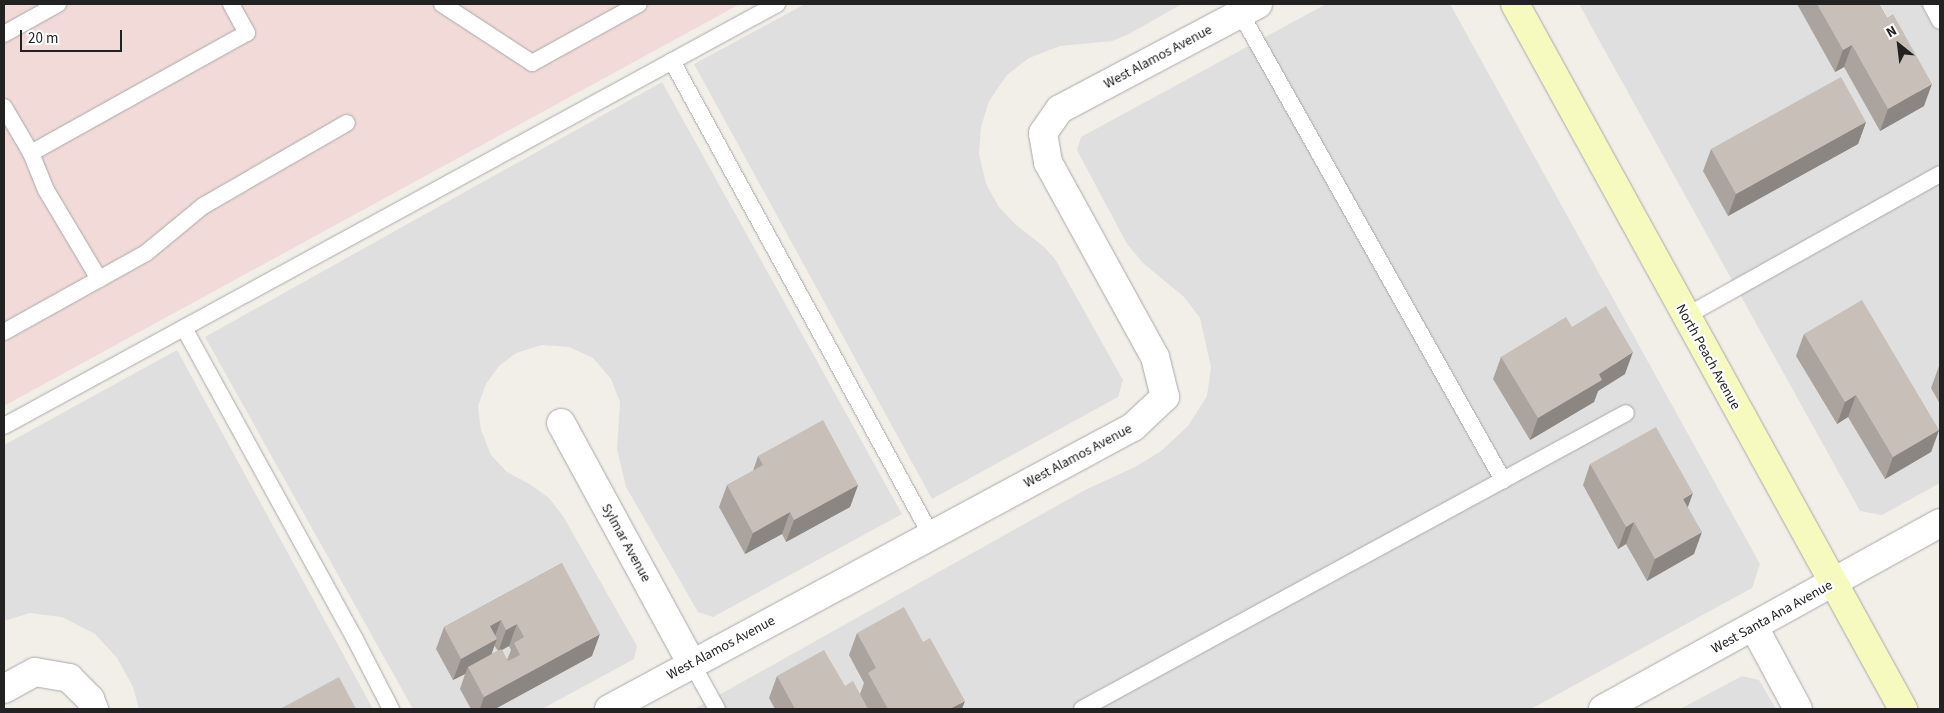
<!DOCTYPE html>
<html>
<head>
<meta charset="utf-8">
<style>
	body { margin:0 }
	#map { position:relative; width:1944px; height:713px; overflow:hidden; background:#f2efe9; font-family:"Source Sans 3",sans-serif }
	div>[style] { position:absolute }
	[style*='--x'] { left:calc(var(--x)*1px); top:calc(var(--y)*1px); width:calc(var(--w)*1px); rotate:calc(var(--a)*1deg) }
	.residential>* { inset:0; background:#e0dfdf }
	.commercial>* { inset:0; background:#f2dad9 }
	.roads { filter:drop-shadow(0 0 1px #a9a9a9) drop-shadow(0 0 1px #a9a9a9) }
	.service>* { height:16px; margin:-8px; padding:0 8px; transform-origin:8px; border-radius:8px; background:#fff }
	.minor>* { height:28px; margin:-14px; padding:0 14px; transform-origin:14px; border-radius:14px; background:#fff }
	.secondary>* { height:28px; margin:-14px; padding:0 14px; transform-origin:14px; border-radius:14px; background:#f7fabf }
	.wall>* { inset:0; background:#aba49e }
	.shaded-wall>* { inset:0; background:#8b8681 }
	.building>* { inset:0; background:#c7bfb8 }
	span { translate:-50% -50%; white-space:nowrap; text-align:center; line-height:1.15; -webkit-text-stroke:4.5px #fff; paint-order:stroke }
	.street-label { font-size:14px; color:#222 }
	.frame { position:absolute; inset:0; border:5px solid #222; pointer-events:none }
	.north { position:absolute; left:1874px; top:20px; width:50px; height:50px; -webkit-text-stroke:4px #fff; paint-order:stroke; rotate:331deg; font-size:14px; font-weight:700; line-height:20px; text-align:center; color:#222 }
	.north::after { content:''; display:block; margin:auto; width:18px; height:22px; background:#222; clip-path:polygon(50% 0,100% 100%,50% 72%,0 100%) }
	.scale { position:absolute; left:20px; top:30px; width:102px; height:22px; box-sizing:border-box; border:2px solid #222; border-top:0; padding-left:6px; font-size:15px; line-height:18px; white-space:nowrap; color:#222; -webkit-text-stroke:4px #fff; paint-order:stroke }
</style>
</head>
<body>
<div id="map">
	<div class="residential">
		<i style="clip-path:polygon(805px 4px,1182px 4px,1129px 34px,1112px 41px,1060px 46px,1029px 58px,1007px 75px,989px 101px,981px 127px,979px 154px,986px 184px,999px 207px,1015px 224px,1044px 247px,1055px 259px,1123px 380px,1118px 397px,932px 499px,694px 64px)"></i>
		<i style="clip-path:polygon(1326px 4px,1450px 4px,1760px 564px,1752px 588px,1531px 709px,694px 709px,1085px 490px,1135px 467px,1161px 451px,1188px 426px,1207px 396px,1211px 367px,1200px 318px,1184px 297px,1143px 263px,1127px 244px,1077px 150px,1081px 137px)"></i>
		<i style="clip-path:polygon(1579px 4px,1940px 4px,1940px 483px,1882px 515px,1860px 511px)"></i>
		<i style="clip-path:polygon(662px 82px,902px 514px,713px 617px,698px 612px,626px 487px,617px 449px,620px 402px,611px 379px,593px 358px,569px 347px,542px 345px,516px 353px,499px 366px,486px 384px,478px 406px,481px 430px,491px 455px,507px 472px,531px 485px,549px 498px,563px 516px,637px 646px,634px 659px,542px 709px,413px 709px,205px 337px)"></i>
		<i style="clip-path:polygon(177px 350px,373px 709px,139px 709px,133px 687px,117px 658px,95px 634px,62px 617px,30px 613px,4px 621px,4px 445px)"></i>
		<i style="clip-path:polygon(1742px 676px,1759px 680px,1776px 709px,1680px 709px)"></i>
	</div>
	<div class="commercial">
		<i style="clip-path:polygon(4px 4px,740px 4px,4px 406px)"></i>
	</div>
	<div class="roads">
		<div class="service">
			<i style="--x:442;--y:4;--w:108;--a:33.2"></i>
			<i style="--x:532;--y:63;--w:122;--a:-28.9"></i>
			<i style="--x:1931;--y:4;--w:19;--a:62"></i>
			<i style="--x:1237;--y:7;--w:543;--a:60.65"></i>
			<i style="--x:4;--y:34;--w:62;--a:-29.1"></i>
			<i style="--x:672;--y:61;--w:540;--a:61.35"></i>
			<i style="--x:4;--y:107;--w:53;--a:59.6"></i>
			<i style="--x:31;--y:153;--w:247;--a:-29.1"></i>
			<i style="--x:247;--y:33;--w:33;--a:-119"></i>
			<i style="--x:31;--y:153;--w:40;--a:68"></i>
			<i style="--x:46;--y:190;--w:104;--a:59.2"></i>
			<i style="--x:1686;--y:316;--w:291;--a:-29.2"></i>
			<i style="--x:184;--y:328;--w:355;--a:61.2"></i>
			<i style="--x:355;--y:639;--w:79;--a:62.8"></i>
			<i style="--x:4;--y:332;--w:162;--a:-29.1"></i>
			<i style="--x:146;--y:253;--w:74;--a:-39.5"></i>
			<i style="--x:203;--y:206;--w:166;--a:-30"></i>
			<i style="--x:4;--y:426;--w:881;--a:-28.63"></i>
			<i style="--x:692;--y:664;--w:51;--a:60.9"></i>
			<i style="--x:1082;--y:709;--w:619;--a:-28.55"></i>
		</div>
		<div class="minor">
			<i style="--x:561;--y:423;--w:274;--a:61.5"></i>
			<i style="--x:1754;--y:627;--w:93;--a:61.8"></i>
			<i style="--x:4;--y:689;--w:35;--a:-29"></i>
			<i style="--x:35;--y:672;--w:35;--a:10"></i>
			<i style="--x:69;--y:678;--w:30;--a:45"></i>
			<i style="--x:90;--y:699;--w:11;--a:68"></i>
			<i style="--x:609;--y:709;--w:595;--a:-28.29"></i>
			<i style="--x:1133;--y:427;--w:44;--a:-43.2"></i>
			<i style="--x:1165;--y:397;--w:41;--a:-104"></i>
			<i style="--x:1155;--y:357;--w:222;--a:-118.8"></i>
			<i style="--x:1048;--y:162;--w:29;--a:-100"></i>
			<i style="--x:1043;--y:133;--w:29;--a:-55"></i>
			<i style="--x:1060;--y:109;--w:224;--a:-27.9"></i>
			<i style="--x:1603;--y:709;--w:385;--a:-28.9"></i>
		</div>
		<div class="secondary">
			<i style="--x:1515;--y:4;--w:805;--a:61.17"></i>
		</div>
	</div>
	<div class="wall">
		<i style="clip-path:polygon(1797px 4px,1879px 4px,1887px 18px,1924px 106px,1880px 131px,1844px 67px,1835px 72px)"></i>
		<i style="clip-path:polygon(1866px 122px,1858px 144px,1728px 216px,1703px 171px,1711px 149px)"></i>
		<i style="clip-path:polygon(1572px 327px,1625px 374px,1598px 391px,1594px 402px,1530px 440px,1493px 379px,1501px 357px)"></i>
		<i style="clip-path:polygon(1804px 334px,1939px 430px,1931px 452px,1885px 479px,1848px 417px,1837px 424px,1796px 356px)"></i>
		<i style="clip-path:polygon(1940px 365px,1940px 404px,1931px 388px,1939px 366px)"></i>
		<i style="clip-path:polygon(758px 456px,858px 485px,850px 507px,786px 542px,782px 534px,745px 554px,719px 507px,727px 485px,753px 471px)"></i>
		<i style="clip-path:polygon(1590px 464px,1688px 508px,1694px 554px,1647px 581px,1626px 544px,1618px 549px,1583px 485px)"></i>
		<i style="clip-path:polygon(evenodd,562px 563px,592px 656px,495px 709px,471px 709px,460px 689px,465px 674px,453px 680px,436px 649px,444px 627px,562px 563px,494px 645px,498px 651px,491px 654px,494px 645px,562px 563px,509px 646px,511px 650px,507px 660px,502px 650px,509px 646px)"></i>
		<i style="clip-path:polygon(857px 633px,923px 642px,962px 709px,775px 709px,769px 698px,777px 676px,845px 686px,860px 694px,864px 683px,849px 655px)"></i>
	</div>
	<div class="shaded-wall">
		<i style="clip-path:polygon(1852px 45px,1844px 67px,1835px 72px,1843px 50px)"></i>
		<i style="clip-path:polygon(1932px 84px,1924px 106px,1880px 131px,1888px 109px)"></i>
		<i style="clip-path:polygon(1866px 122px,1858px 144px,1728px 216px,1736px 194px)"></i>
		<i style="clip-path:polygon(1633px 352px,1625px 374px,1598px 391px,1594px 402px,1530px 440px,1538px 418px,1599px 374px)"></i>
		<i style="clip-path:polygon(1856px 395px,1848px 417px,1837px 424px,1845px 402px)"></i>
		<i style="clip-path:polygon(1939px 430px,1931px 452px,1885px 479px,1893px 457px)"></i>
		<i style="clip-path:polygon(858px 485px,850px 507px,786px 542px,794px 520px)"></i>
		<i style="clip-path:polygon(1693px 493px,1685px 515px,1683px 499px)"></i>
		<i style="clip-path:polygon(790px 512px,782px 534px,745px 554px,753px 533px)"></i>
		<i style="clip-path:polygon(1634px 522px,1626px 544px,1618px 549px,1626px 527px)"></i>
		<i style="clip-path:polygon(1702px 532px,1694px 554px,1647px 581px,1655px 559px)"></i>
		<i style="clip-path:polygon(501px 620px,493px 641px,497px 639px,489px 661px,468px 667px,465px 674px,453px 680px,461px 659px,490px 626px)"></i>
		<i style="clip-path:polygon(517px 624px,509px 646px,498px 652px,506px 630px)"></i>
		<i style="clip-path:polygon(600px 634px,592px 656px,495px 709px,480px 709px,484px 697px)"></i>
		<i style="clip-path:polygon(965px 701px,962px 709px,950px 709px)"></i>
	</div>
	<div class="building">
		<i style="clip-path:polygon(1817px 4px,1879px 4px,1887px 18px,1893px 14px,1932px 84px,1888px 109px,1852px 45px,1843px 50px)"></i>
		<i style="clip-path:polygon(1841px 77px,1866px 122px,1736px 194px,1711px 149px)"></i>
		<i style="clip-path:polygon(1862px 300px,1939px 430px,1893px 457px,1856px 395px,1845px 402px,1804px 334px)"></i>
		<i style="clip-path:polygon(1606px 306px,1633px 352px,1599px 374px,1602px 380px,1538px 418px,1501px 357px,1566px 317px,1572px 327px)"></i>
		<i style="clip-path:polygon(823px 420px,858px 485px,794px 520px,790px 512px,753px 533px,727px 485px,763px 465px,758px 456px)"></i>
		<i style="clip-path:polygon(1656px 427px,1693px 493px,1683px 499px,1702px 532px,1655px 559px,1634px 522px,1626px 527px,1590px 464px)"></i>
		<i style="clip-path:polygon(562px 563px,600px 634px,484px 697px,468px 667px,501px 649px,508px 661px,520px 655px,514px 643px,524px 637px,517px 624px,506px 630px,501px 620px,490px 626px,497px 639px,461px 659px,444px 627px)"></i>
		<i style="clip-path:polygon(904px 607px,923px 642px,930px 638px,965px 701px,950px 709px,888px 709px,868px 673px,876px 668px,857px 633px)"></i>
		<i style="clip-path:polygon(824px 650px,845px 686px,853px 681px,868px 709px,795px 709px,777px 676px)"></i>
		<i style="clip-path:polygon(339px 677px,356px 709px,280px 709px)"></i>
	</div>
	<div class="street-label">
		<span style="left:1158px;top:57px;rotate:-28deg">West Alamos Avenue</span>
		<span style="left:1708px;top:357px;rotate:61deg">North Peach Avenue</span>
		<span style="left:1078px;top:456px;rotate:-28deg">West Alamos Avenue</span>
		<span style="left:626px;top:543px;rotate:61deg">Sylmar Avenue</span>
		<span style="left:1772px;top:617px;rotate:-29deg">West Santa Ana Avenue</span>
		<span style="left:721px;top:648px;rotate:-28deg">West Alamos Avenue</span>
	</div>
	<div class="frame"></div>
	<div class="north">N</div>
	<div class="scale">20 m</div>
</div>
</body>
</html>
